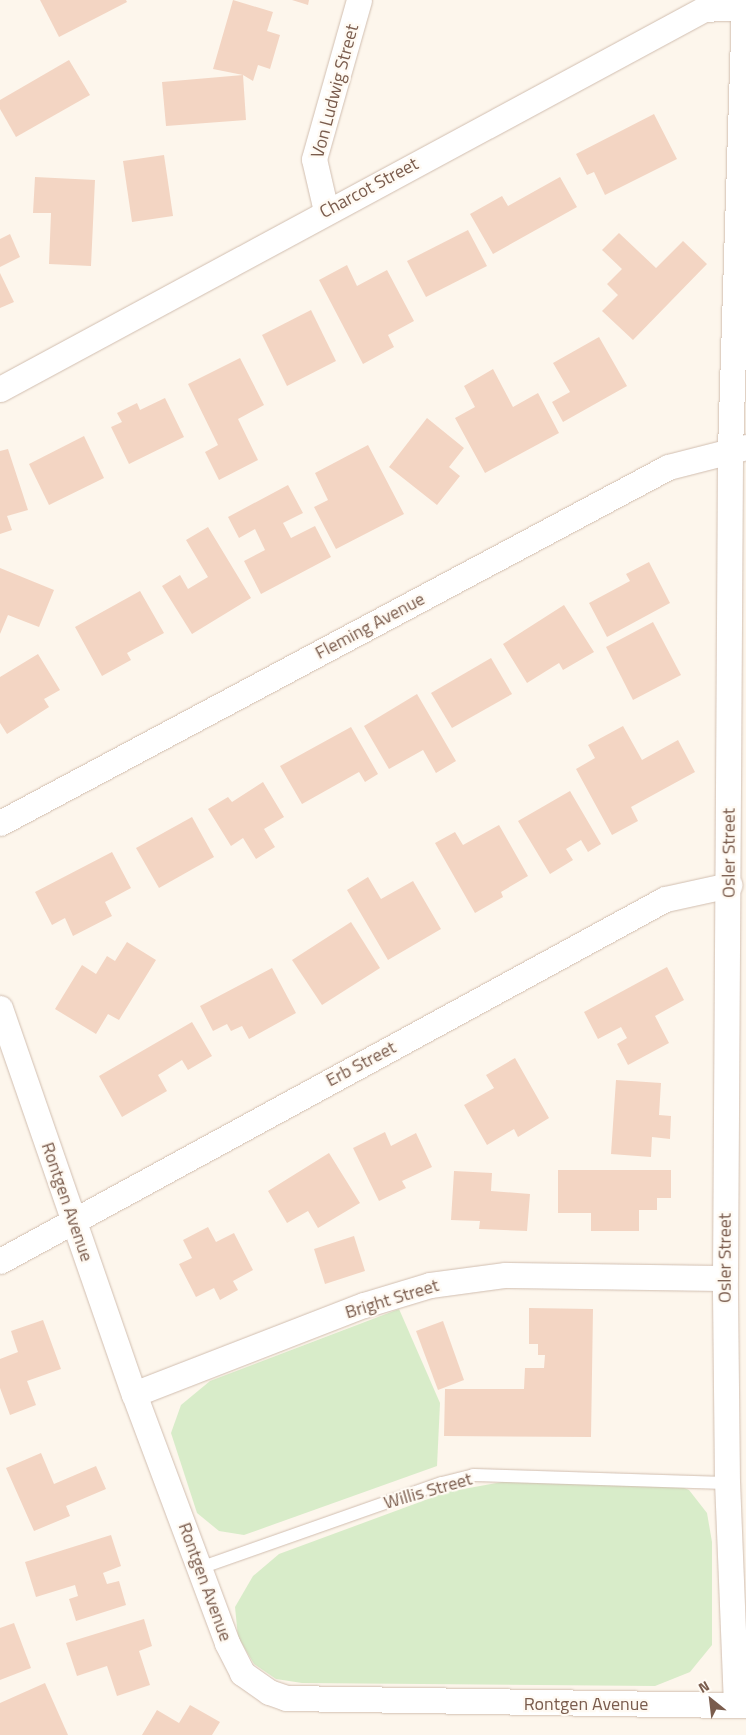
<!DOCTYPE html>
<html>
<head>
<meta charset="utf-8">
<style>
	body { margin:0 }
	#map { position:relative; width:746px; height:1735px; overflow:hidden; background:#fdf6ec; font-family:"Titillium Web",sans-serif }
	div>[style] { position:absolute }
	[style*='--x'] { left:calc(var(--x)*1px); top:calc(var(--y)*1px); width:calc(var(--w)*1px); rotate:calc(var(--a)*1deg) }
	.green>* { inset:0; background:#d8ecc9 }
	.building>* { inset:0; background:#f3d5c3 }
	.roads { filter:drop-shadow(0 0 1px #d1beb0) drop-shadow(0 0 1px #d1beb0) }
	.service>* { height:12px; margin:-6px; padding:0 6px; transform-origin:6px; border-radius:6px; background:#fff }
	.minor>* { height:25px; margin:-12.5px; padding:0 12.5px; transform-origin:12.5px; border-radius:12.5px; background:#fff }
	span { translate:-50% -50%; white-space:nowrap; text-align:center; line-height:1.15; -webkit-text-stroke:4.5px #fffaf3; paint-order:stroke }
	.street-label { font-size:18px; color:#7a5c4d }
	.north { position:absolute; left:686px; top:1675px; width:50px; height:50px; -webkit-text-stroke:4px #fffaf3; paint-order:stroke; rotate:331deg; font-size:14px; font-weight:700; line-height:20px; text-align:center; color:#7a5c4d }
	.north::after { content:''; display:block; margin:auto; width:18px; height:22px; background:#7a5c4d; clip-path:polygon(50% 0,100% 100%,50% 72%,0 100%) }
</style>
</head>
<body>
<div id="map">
	<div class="green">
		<i style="clip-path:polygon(399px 1309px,440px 1403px,437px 1466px,244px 1535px,219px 1531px,197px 1513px,171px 1433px,181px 1405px,210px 1381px)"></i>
		<i style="clip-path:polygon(665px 1480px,689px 1490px,707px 1513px,712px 1542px,712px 1645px,690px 1672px,655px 1686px,302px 1683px,276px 1679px,254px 1664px,238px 1637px,235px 1607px,253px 1576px,279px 1554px,447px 1492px,502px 1482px)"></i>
	</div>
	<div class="building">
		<i style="clip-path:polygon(40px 0,126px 0,127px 2px,59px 37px)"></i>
		<i style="clip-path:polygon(233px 0,273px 12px,267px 31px,280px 35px,270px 69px,258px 65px,253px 81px,243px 75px,246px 120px,166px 126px,162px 82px,243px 75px,213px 69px)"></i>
		<i style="clip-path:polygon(292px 0,309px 0,308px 5px)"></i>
		<i style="clip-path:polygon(69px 60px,90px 95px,16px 137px,0 109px,0 100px)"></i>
		<i style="clip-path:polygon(654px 114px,677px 159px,605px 195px,594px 172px,587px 175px,576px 154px)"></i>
		<i style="clip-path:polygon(164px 155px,173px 216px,132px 222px,123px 161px)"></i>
		<i style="clip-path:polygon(35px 177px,95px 180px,91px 266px,49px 264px,51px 213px,33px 213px)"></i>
		<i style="clip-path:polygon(560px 177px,577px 207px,493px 254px,470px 214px,502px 196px,508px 206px)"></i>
		<i style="clip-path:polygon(468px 230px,487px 266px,426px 297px,407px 261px)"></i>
		<i style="clip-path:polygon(619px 233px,656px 268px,683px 241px,707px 264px,633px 340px,602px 311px,618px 295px,607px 284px,622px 269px,602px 250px)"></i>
		<i style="clip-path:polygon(10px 234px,20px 257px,0 267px,0 239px)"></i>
		<i style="clip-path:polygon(347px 265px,357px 286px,387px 270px,414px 321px,388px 335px,394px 347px,363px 364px,319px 280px)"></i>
		<i style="clip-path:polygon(0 273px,14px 302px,0 308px)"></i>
		<i style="clip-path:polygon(311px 310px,336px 361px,287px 386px,262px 335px)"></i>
		<i style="clip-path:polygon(599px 337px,627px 386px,563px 422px,552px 402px,570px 392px,553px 363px)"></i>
		<i style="clip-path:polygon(240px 358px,264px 405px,238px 419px,258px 460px,219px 480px,205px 452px,218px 445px,188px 384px)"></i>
		<i style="clip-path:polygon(493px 369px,513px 407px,538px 393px,559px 433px,485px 473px,455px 418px,475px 407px,464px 386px)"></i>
		<i style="clip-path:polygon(165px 398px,184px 437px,129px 464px,111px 427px,122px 422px,117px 413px,137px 403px,140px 410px)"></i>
		<i style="clip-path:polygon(427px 418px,464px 448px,449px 467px,460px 476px,437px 505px,389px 467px)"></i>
		<i style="clip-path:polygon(84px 436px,104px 478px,49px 505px,29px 464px)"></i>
		<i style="clip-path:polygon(368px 445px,404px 514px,336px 549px,314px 507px,328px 500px,315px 473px)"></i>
		<i style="clip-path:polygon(8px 449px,28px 510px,7px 516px,12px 530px,0 534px,0 451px)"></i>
		<i style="clip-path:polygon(288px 485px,303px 513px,283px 523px,291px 538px,315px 526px,331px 557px,261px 594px,244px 561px,265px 550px,255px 529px,239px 538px,228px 517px)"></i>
		<i style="clip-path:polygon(208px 527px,251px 598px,192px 634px,162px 586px,180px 575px,188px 589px,208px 577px,186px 540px)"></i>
		<i style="clip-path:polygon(649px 562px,670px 603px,607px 637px,589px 603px,630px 581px,626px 574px)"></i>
		<i style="clip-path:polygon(0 568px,54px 590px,39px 627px,8px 615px,0 634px)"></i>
		<i style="clip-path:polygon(140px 591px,164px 633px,127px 653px,131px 660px,102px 676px,75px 627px)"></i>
		<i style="clip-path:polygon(564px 605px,594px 652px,563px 670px,559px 663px,527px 683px,503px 644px)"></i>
		<i style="clip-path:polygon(653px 622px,681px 675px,633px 700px,606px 647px)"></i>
		<i style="clip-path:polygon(38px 654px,60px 690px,44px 699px,49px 707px,7px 734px,0 723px,0 677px)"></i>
		<i style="clip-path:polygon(491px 658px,512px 694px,452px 728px,431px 693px)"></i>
		<i style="clip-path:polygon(417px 694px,456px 761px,436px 773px,423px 750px,389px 769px,364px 726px)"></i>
		<i style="clip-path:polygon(623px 726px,642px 760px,678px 740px,695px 772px,631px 807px,638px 821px,612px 835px,576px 769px,595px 758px,588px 745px)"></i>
		<i style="clip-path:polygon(351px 727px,378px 774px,365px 782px,359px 772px,302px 804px,280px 766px)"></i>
		<i style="clip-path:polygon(263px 782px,284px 817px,264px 829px,275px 847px,256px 859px,243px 838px,231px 846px,208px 809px,228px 797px,232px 802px)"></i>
		<i style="clip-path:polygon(570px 791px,601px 844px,588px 852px,581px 840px,566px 849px,573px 860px,550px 874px,518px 821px)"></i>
		<i style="clip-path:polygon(192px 817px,214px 857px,159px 888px,136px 848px)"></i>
		<i style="clip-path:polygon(499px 825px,528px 876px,501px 892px,503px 897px,475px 913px,435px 843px,455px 832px,463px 845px)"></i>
		<i style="clip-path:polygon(112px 852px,131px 888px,105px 902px,112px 916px,73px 936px,65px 918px,52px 925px,35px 892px)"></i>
		<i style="clip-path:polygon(368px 877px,381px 899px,413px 881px,441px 929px,388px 960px,347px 890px)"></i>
		<i style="clip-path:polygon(351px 922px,380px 968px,322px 1005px,292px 960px)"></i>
		<i style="clip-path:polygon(127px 942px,156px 960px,119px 1020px,108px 1014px,96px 1034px,55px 1009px,82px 965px,96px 974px,107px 956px,115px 961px)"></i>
		<i style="clip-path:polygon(667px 967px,684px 1000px,655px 1016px,669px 1043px,628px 1065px,617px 1044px,627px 1038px,621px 1027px,598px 1039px,584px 1012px)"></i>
		<i style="clip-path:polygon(272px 968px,296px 1013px,249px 1039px,242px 1026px,231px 1031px,227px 1024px,213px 1031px,200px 1006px)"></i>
		<i style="clip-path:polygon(192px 1022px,212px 1056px,188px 1070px,182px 1060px,158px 1075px,167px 1091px,122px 1117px,99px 1076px)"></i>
		<i style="clip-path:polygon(515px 1058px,549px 1118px,518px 1137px,514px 1129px,487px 1145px,464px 1105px,494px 1088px,486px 1075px)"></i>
		<i style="clip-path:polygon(616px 1080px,661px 1083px,659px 1115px,671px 1116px,670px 1139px,652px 1137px,651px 1157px,611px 1154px)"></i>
		<i style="clip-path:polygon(385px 1132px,391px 1146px,416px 1133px,432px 1167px,402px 1181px,406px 1188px,379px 1201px,353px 1148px)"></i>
		<i style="clip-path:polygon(329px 1153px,360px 1203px,318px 1228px,308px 1211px,287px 1223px,268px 1191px)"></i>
		<i style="clip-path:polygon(558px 1170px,671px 1170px,671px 1198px,657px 1198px,657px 1210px,639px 1210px,639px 1231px,591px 1231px,591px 1213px,558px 1213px)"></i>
		<i style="clip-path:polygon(454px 1171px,492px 1173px,491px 1191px,530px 1194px,527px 1231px,479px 1229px,480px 1221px,451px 1220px)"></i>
		<i style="clip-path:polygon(208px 1227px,216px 1242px,234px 1233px,253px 1270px,233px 1281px,238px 1290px,220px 1300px,214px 1288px,196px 1297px,179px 1264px,192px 1258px,183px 1240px)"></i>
		<i style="clip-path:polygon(354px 1236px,365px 1271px,325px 1284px,314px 1249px)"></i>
		<i style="clip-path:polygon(529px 1308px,593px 1309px,591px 1437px,444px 1436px,445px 1389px,524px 1389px,525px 1368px,544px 1368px,545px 1355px,538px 1355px,538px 1344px,529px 1344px)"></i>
		<i style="clip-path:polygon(43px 1320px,61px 1369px,27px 1381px,36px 1405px,10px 1415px,0 1388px,0 1359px,18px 1352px,11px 1331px)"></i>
		<i style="clip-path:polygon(443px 1321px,464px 1380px,438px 1390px,416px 1331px)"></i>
		<i style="clip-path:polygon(41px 1453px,54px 1484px,96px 1466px,106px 1489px,66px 1506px,70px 1516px,34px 1531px,6px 1468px)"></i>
		<i style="clip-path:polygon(111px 1535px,121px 1566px,103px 1573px,107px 1584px,119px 1581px,126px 1605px,76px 1621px,69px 1599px,78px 1596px,75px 1585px,36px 1597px,25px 1562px)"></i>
		<i style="clip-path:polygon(144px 1619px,152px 1646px,139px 1651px,150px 1685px,117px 1696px,107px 1666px,77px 1676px,66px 1643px)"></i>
		<i style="clip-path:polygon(14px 1623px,31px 1668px,0 1680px,0 1628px)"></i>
		<i style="clip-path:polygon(45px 1683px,68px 1735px,0 1735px,0 1703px)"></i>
		<i style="clip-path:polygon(190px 1705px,220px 1722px,212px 1735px,142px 1735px,157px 1710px,179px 1723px)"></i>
	</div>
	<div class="roads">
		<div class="service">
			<i style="--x:200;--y:1568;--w:256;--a:-19.4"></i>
			<i style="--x:442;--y:1483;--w:32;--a:-14"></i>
			<i style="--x:473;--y:1475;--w:254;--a:1.8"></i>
		</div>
		<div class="minor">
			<i style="--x:326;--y:211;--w:53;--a:-103"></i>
			<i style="--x:314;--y:159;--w:165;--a:-74.2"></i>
			<i style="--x:0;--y:389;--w:800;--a:-28.36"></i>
			<i style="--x:704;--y:9;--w:40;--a:-2.9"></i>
			<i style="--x:0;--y:823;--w:757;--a:-28.05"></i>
			<i style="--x:668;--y:467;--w:81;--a:-14.4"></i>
			<i style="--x:0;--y:1008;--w:409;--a:70.9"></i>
			<i style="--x:134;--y:1394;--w:266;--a:69.5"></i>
			<i style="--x:227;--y:1643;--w:34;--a:63"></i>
			<i style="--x:242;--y:1673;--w:33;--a:35"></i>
			<i style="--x:269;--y:1692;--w:18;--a:19"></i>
			<i style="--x:286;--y:1698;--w:460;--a:0.9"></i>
			<i style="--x:0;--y:1261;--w:757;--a:-28.56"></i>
			<i style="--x:665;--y:899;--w:66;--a:-12.3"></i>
			<i style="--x:134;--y:1394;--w:247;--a:-21.2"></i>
			<i style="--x:364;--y:1305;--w:69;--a:-16.9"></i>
			<i style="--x:430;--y:1285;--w:76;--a:-7.6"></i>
			<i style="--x:505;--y:1275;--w:220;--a:0.8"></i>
			<i style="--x:736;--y:1705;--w:222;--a:-92.3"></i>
			<i style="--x:727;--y:1483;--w:205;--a:-90.6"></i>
			<i style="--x:725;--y:1278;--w:828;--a:-89.65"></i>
			<i style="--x:730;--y:450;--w:450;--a:-88.2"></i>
		</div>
	</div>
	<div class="street-label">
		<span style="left:335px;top:91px;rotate:-75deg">Von Ludwig Street</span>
		<span style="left:369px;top:188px;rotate:-28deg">Charcot Street</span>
		<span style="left:370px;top:626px;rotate:-28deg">Fleming Avenue</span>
		<span style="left:729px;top:853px;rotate:-90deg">Osler Street</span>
		<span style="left:361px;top:1064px;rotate:-28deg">Erb Street</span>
		<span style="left:67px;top:1202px;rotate:71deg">Rontgen Avenue</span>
		<span style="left:725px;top:1258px;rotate:-90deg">Osler Street</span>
		<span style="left:392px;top:1299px;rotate:-17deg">Bright Street</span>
		<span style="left:428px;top:1491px;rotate:-16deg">Willis Street</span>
		<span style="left:205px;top:1582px;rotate:70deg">Rontgen Avenue</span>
		<span style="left:586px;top:1704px">Rontgen Avenue</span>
	</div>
	<div class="north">N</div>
</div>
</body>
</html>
